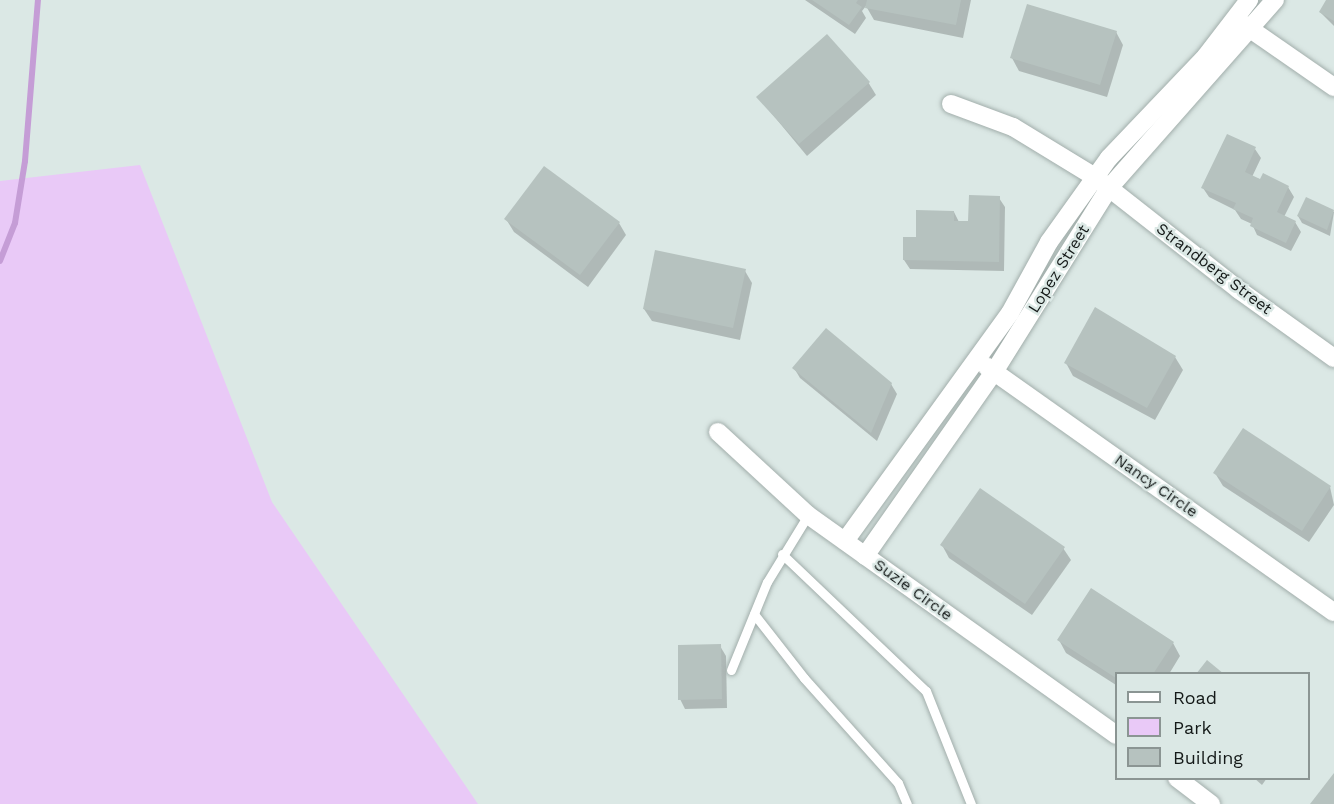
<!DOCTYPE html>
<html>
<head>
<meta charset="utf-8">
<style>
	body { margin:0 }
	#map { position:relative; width:1334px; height:804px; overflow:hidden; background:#dbe8e5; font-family:"Work Sans",sans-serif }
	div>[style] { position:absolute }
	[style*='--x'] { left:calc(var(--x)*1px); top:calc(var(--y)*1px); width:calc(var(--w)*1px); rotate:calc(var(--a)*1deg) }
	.green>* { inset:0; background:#e9c9f7 }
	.shadow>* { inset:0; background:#0003 }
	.stream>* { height:6px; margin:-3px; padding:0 3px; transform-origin:3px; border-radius:3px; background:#c59dd6 }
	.building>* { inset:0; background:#b6c2bf }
	.roads { filter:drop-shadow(0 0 2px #a2aeab) drop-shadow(0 0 2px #a2aeab) }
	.lane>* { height:9px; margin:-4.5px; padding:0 4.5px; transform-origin:4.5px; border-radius:4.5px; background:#fff }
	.street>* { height:18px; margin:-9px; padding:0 9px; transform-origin:9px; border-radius:9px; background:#fff }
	span { translate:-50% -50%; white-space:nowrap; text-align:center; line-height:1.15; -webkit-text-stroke:5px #dbe8e5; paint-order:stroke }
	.street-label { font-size:16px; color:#141918 }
	.legend { position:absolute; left:1115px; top:672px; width:195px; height:108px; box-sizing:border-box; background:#dbe8e5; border:2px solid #8b9593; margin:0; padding:8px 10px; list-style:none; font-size:18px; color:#141918 }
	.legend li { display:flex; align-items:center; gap:12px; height:30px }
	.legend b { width:30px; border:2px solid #8b9593 }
</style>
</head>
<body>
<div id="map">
	<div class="green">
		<i style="clip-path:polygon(140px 165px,272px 502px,478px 804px,0 804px,0 181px)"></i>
	</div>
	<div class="shadow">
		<i style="clip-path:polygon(805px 0,971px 0,963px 38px,874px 20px,866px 6px,862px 11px,866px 18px,855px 34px)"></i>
		<i style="clip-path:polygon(1327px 0,1334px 0,1334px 26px,1320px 12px)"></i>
		<i style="clip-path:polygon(1116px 32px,1123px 45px,1107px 97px,1019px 71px,1012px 58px)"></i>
		<i style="clip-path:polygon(868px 82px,876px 95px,807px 156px,758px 97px)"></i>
		<i style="clip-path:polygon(1255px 149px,1261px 158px,1252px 177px,1288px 187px,1294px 197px,1284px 217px,1295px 222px,1301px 232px,1291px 251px,1257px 235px,1252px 224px,1241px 219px,1235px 210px,1209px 197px,1203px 188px)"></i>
		<i style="clip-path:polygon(999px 198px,1005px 207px,1004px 271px,910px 269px,904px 260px,954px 212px,959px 222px,970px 223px)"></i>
		<i style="clip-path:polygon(1307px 199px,1334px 212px,1330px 236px,1302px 223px,1298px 216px)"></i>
		<i style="clip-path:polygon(506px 219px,619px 223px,626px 235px,588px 287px,514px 232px)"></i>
		<i style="clip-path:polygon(745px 271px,752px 283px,740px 340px,652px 321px,644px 309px)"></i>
		<i style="clip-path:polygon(1175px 357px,1183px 370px,1155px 420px,1073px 376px,1066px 363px)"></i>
		<i style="clip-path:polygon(794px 368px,891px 384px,897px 394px,877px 441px,800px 378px)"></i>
		<i style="clip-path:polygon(1215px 473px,1330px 487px,1334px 505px,1309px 542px,1223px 486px)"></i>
		<i style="clip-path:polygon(942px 545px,1063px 548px,1071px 560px,1032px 615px,949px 558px)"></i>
		<i style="clip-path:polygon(1059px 640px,1173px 643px,1180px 656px,1169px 674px,1116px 674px,1116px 685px,1066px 653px)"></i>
		<i style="clip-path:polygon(720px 646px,726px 656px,727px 708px,685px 709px,680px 699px)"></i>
		<i style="clip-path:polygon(1254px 778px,1267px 778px,1262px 785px)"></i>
	</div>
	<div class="stream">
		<i style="--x:0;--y:261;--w:41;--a:-68.5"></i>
		<i style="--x:15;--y:223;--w:63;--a:-80.8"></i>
		<i style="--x:25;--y:161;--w:162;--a:-85.4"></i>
	</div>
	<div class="building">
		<i style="clip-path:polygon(812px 0,858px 0,856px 3px,862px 7px,849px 25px)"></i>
		<i style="clip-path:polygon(867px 0,961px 0,956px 25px,865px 8px)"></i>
		<i style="clip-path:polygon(1326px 0,1334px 0,1334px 21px,1319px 12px)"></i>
		<i style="clip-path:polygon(1027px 4px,1117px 31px,1100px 85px,1010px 58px)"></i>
		<i style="clip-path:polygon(827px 34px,870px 82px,799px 144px,756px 97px)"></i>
		<i style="clip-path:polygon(1227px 134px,1256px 147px,1245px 172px,1260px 179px,1263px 173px,1289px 186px,1277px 212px,1296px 221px,1286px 243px,1250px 226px,1253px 218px,1233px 209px,1236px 203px,1201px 188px)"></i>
		<i style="clip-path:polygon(544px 166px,620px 222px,580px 275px,504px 219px)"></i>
		<i style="clip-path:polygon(969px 195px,1000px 196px,999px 262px,903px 260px,903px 237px,916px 237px,916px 210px,954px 211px,954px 221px,968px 221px)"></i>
		<i style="clip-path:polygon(1306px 197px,1334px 210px,1327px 230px,1297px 216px)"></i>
		<i style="clip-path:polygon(655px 250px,746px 269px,733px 328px,643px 309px)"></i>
		<i style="clip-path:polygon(1095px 307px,1176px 356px,1147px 408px,1064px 363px)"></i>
		<i style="clip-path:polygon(826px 328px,892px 383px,871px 433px,792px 368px)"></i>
		<i style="clip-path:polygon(1243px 428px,1331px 486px,1302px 531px,1213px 473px)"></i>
		<i style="clip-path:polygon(980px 488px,1065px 547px,1025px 604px,940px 545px)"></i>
		<i style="clip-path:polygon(1091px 588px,1174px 642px,1153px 674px,1116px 674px,1116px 678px,1057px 640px)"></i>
		<i style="clip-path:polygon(721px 644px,722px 699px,678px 700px,678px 645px)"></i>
		<i style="clip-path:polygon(1207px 660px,1224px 674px,1196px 674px)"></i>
		<i style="clip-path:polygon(1334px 773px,1334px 804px,1310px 804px)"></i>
	</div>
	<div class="roads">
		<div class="lane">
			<i style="--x:782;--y:554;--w:199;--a:43.6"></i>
			<i style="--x:926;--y:691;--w:122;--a:68.3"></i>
			<i style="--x:754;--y:614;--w:81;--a:52"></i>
			<i style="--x:804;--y:678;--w:141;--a:48.2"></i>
			<i style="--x:898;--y:783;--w:23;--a:67"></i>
			<i style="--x:731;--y:670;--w:95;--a:-67.8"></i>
			<i style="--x:767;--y:582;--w:79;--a:-58.5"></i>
		</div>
		<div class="street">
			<i style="--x:1243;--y:24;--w:111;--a:34.7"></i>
			<i style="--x:951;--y:104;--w:66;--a:20.4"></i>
			<i style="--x:1013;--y:127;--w:96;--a:31.4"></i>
			<i style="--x:1095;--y:177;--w:183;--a:38.1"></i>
			<i style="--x:1239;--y:290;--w:117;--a:35.6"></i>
			<i style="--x:986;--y:366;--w:426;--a:35.3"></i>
			<i style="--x:718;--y:432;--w:122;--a:42.7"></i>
			<i style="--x:808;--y:515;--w:379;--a:35.5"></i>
			<i style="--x:845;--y:541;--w:281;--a:-54.1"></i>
			<i style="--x:1010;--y:313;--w:81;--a:-61.2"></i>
			<i style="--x:1049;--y:242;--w:103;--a:-54.5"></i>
			<i style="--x:1109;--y:158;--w:141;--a:-46.4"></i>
			<i style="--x:1206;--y:56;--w:71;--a:-52.5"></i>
			<i style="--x:865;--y:556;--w:225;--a:-55"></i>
			<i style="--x:994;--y:372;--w:217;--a:-58"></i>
			<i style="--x:1109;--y:188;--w:251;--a:-48.6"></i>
			<i style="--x:1177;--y:778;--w:43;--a:37.4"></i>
		</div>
	</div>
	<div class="street-label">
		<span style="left:1059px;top:269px;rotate:-58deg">Lopez Street</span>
		<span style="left:1214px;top:269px;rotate:37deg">Strandberg Street</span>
		<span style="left:1156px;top:486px;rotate:35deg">Nancy Circle</span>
		<span style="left:913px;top:590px;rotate:36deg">Suzie Circle</span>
	</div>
	<ul class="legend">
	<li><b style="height:8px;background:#fff"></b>Road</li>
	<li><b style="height:16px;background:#e9c9f7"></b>Park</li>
	<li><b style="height:16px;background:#b6c2bf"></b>Building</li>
	</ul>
</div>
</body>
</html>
